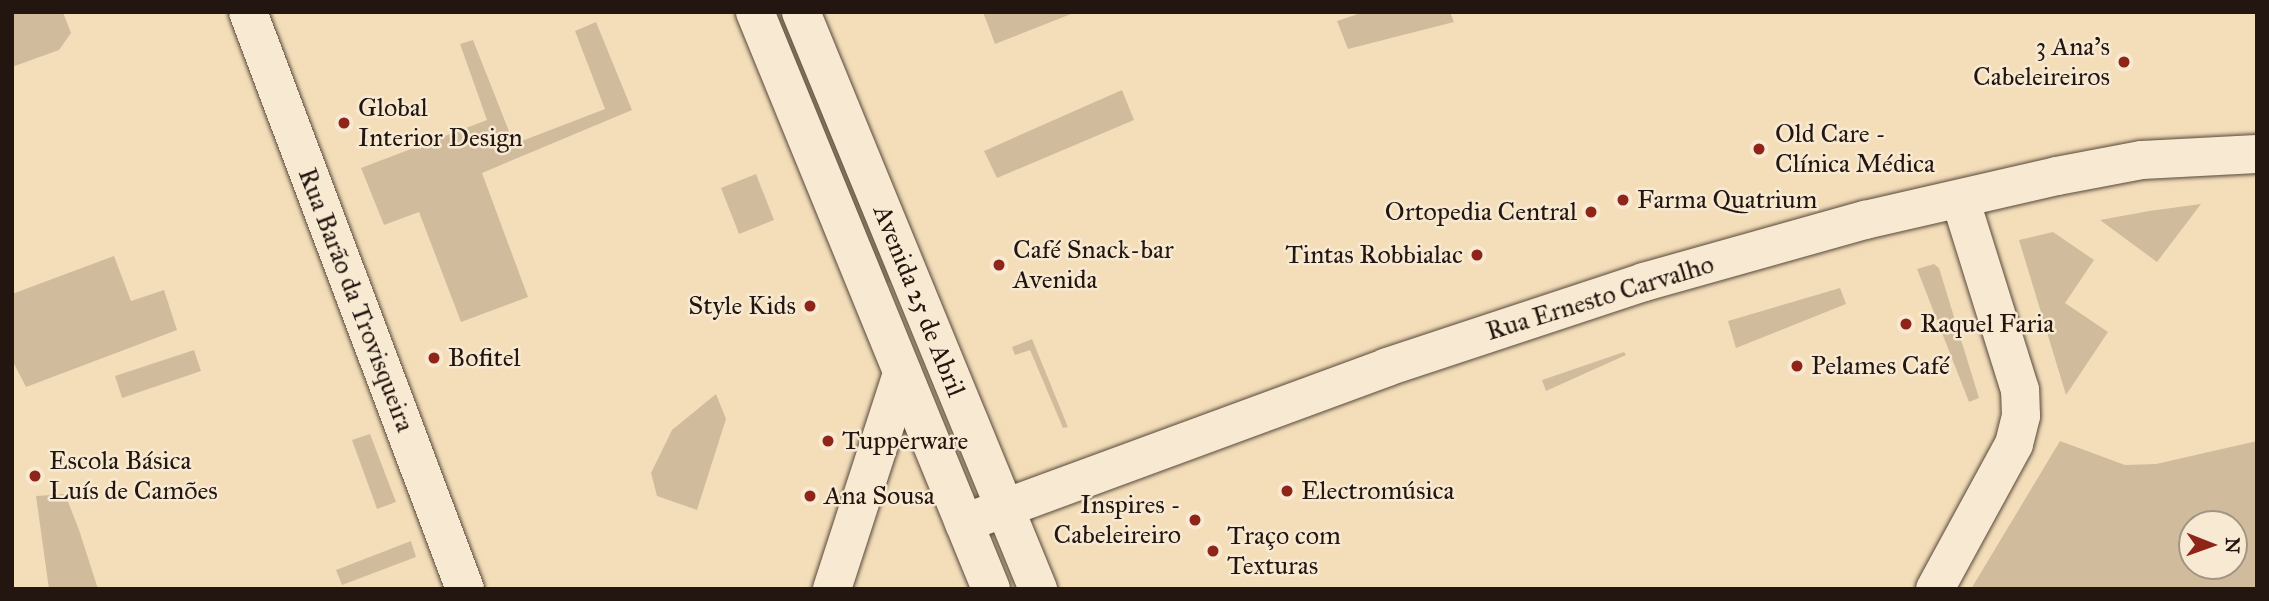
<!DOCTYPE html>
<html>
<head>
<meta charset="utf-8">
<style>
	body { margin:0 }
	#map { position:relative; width:2269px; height:601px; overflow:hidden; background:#f4deba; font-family:"IM FELL Great Primer",serif }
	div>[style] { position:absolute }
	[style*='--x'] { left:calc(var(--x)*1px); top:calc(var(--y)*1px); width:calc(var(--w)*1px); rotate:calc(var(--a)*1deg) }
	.green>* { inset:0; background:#d0bc9d }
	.roads { filter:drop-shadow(0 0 2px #57483a) drop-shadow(0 0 2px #57483a) }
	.minor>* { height:38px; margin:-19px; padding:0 19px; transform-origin:19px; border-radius:19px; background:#f8ead2 }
	.tertiary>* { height:38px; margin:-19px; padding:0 19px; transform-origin:19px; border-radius:19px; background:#f8ead2 }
	.secondary>* { height:38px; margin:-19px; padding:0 19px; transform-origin:19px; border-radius:19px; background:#f8ead2 }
	.dots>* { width:19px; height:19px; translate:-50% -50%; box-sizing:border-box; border:4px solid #f8ead2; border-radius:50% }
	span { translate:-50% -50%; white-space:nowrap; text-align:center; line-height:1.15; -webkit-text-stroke:5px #f8ead2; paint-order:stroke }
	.poi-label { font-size:26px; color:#231610 }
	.right { translate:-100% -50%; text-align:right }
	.left { translate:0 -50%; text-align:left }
	.street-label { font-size:26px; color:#231610 }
	.frame { position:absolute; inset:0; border:14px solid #231610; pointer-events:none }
	.north { position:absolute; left:2178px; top:510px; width:70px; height:70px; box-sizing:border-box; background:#f8ead2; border:2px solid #a39584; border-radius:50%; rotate:91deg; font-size:19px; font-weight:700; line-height:28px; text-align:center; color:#231610 }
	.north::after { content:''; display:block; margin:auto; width:24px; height:32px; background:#8f2418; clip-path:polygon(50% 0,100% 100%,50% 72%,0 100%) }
</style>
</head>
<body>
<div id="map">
	<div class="green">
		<i style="clip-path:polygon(12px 12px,63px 12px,71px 33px,59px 50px,12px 67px)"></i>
		<i style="clip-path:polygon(768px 12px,788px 12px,897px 279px,881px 287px)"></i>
		<i style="clip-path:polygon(983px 12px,1076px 12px,995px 44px)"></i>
		<i style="clip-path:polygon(1364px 12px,1450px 12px,1454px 22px,1348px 49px,1337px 21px)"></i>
		<i style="clip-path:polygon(596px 22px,632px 110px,482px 173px,528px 297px,461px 322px,419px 212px,384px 225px,361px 168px,487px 120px,460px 44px,473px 40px,514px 144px,605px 109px,575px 31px)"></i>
		<i style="clip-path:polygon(1122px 90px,1134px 120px,997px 178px,984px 151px)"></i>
		<i style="clip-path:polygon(756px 174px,774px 220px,739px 234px,721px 188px)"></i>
		<i style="clip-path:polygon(2201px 204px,2157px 262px,2100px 220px,2149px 211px)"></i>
		<i style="clip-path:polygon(2053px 232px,2094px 260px,2065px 303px,2108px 332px,2066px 395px,2019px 240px)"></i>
		<i style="clip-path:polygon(114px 256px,131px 301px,164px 290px,177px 330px,26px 387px,12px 360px,12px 294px)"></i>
		<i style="clip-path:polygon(1934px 264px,1939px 268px,1979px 398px,1969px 402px,1917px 269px)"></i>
		<i style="clip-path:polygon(1840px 288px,1846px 304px,1736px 348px,1728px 321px)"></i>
		<i style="clip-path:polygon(1032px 339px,1068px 427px,1063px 428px,1030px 350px,1015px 355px,1012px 347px)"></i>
		<i style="clip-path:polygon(194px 350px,201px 371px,122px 398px,115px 376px)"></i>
		<i style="clip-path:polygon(1624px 352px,1626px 355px,1546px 391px,1542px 380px)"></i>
		<i style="clip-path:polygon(716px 394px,726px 419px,697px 510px,657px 496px,651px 473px,672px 430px)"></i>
		<i style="clip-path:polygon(370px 434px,396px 502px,377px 509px,352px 440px)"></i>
		<i style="clip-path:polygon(evenodd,2060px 441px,2125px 465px,2156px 464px,2257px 441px,2257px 589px,1971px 589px,2060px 441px,2192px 524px,2234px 524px,2234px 566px,2192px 566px,2192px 524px)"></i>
		<i style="clip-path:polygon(65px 494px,79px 530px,98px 589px,49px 589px,36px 496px)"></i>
		<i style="clip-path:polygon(411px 541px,416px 557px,342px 585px,336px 570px)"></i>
	</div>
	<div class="roads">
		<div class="minor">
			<i style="--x:248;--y:12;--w:616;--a:69.39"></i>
			<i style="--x:832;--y:589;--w:227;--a:-72"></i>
			<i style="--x:1935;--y:589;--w:165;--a:-61.4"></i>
			<i style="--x:2014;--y:444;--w:29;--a:-76"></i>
			<i style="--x:2021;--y:416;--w:26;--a:-92"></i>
			<i style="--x:2020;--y:390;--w:200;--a:-107.4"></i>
		</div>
		<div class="tertiary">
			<i style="--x:964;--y:523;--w:451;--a:-20.2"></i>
			<i style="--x:1387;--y:367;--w:271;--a:-18.3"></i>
			<i style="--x:1644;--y:282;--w:230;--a:-15.7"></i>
			<i style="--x:1865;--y:220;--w:197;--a:-12.9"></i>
			<i style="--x:2057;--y:176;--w:86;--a:-10.7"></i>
			<i style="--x:2142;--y:160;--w:115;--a:-3"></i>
		</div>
		<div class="secondary">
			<i style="--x:755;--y:12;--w:623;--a:67.75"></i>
			<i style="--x:801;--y:12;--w:624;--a:67.67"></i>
		</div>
	</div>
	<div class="dots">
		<i style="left:2124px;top:62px;background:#8f2418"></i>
		<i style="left:344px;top:123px;background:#8f2418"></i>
		<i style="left:1759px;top:149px;background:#8f2418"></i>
		<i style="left:1623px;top:200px;background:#8f2418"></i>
		<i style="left:1591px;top:212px;background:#8f2418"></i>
		<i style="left:1477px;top:255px;background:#8f2418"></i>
		<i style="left:999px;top:265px;background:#8f2418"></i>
		<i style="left:810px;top:306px;background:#8f2418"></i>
		<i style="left:1906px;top:324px;background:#8f2418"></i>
		<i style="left:434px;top:358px;background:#8f2418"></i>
		<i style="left:1797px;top:366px;background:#8f2418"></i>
		<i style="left:828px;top:441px;background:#8f2418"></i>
		<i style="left:35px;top:476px;background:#8f2418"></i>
		<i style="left:1287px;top:491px;background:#8f2418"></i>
		<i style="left:810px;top:496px;background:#8f2418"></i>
		<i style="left:1195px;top:520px;background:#8f2418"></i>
		<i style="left:1213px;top:551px;background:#8f2418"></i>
	</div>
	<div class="poi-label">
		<span class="right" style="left:2110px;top:62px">3 Ana's<br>Cabeleireiros</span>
		<span class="left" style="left:358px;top:123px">Global<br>Interior Design</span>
		<span class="left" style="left:1775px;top:149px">Old Care -<br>Clínica Médica</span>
		<span class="left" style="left:1637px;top:200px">Farma Quatrium</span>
		<span class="right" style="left:1577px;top:212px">Ortopedia Central</span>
		<span class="left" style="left:1013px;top:265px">Café Snack-bar<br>Avenida</span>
		<span class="right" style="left:1463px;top:255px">Tintas Robbialac</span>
		<span class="right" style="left:796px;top:306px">Style Kids</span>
		<span class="left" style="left:1920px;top:324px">Raquel Faria</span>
		<span class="left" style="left:448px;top:358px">Bofitel</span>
		<span class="left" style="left:1811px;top:366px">Pelames Café</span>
		<span class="left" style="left:842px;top:441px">Tupperware</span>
		<span class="left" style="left:49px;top:476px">Escola Básica<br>Luís de Camões</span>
		<span class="left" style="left:1301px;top:491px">Electromúsica</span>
		<span class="left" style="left:824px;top:496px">Ana Sousa</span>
		<span class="right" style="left:1181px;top:520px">Inspires -<br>Cabeleireiro</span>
		<span class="left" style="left:1227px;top:551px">Traço com<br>Texturas</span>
	</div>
	<div class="street-label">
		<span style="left:1600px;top:298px;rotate:-17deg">Rua Ernesto Carvalho</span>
		<span style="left:356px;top:300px;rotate:69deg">Rua Barão da Trovisqueira</span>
		<span style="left:919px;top:301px;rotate:68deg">Avenida 25 de Abril</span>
	</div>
	<div class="frame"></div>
	<div class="north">N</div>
</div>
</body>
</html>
